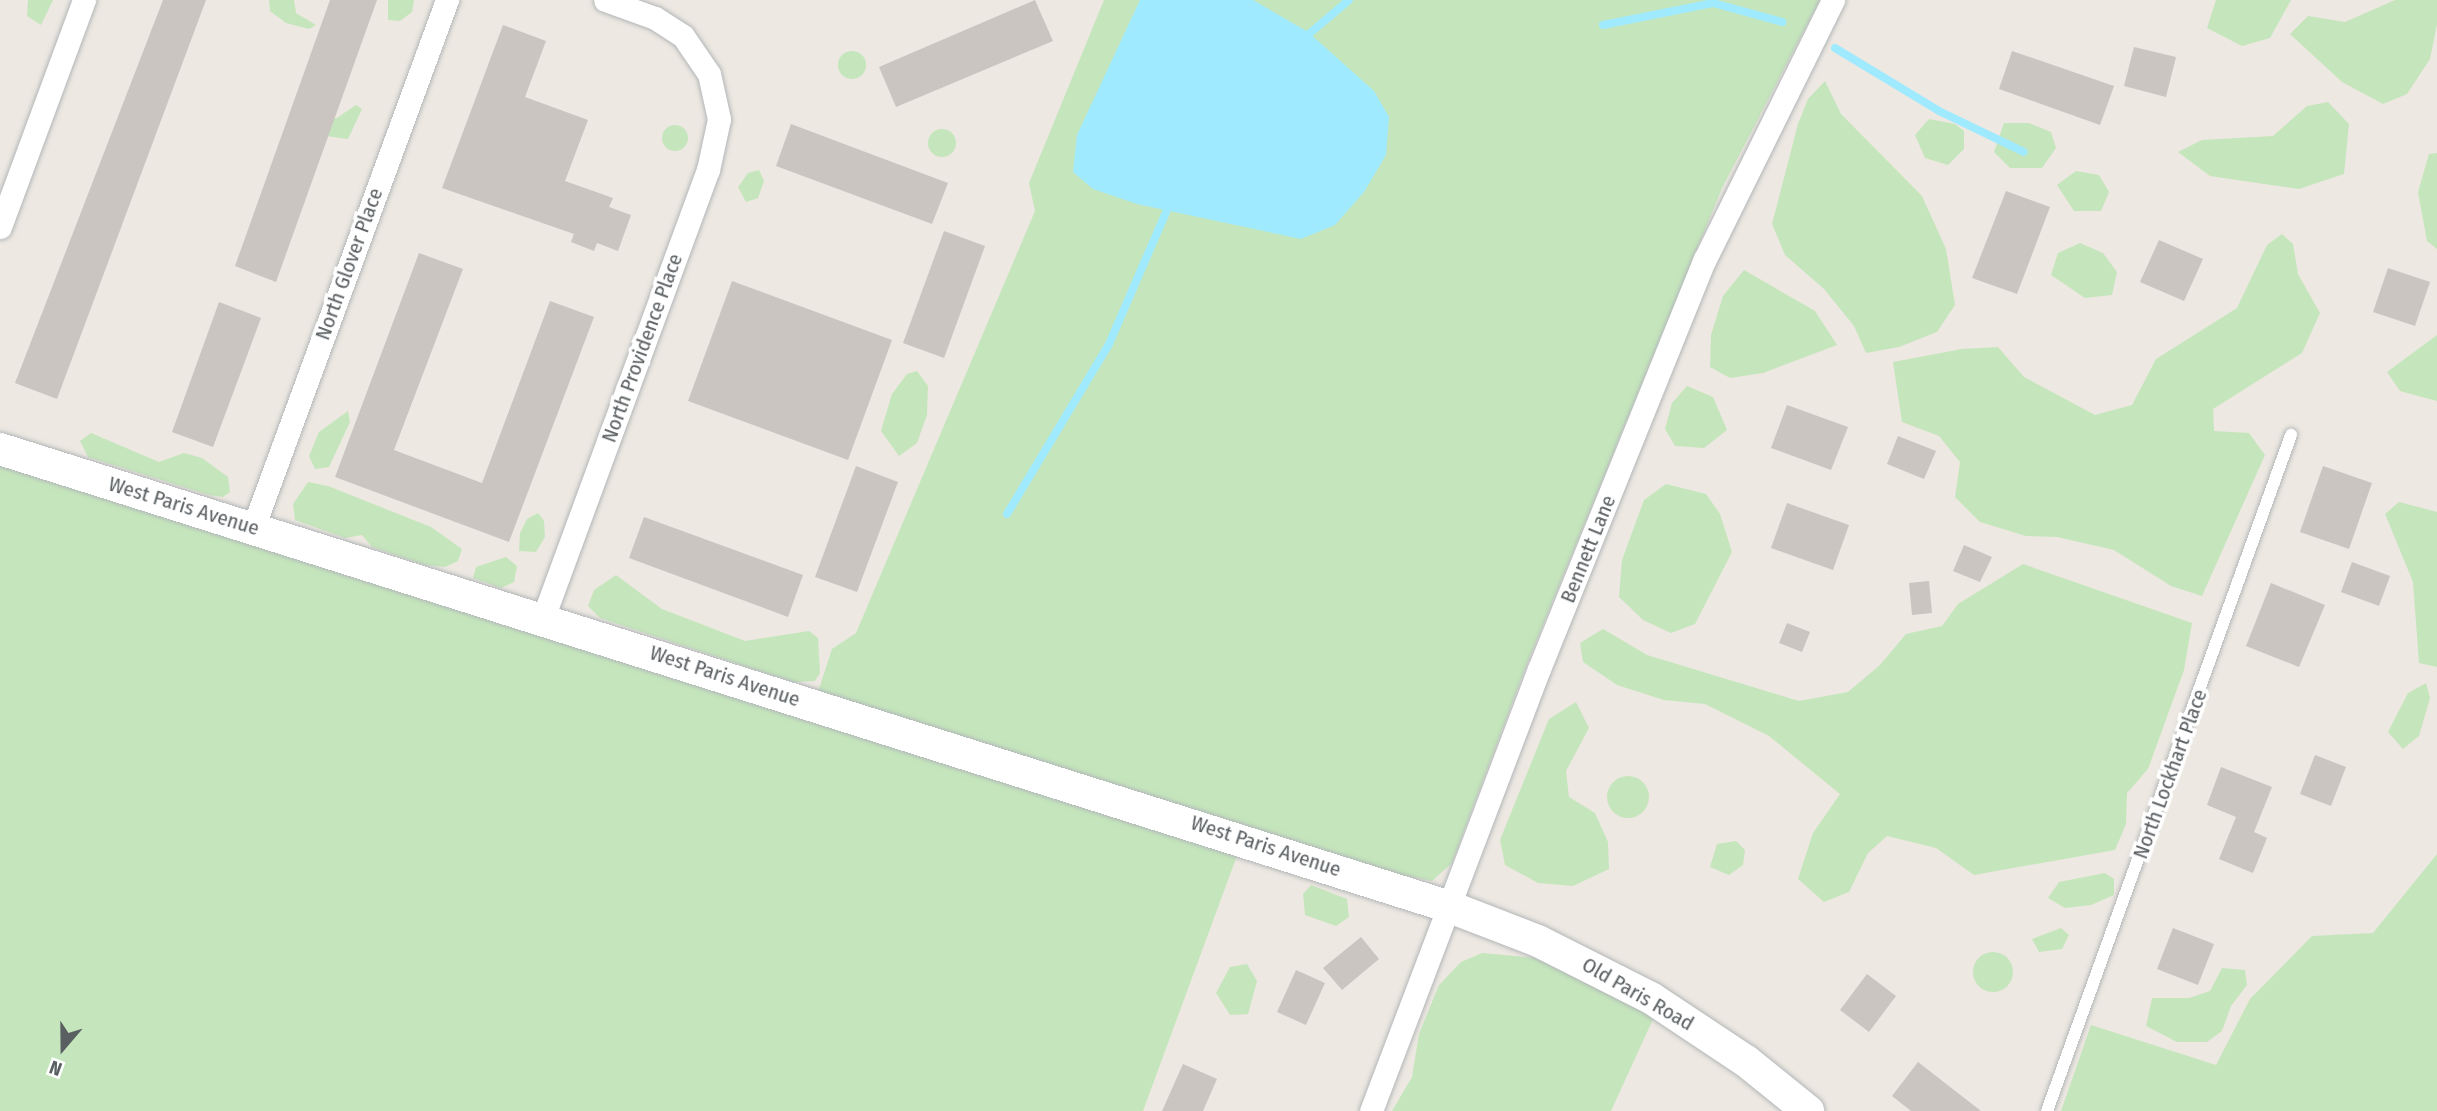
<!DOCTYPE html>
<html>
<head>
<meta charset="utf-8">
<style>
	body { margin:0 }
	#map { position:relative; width:2437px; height:1111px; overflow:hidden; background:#ede8e1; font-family:"Fira Sans Condensed",sans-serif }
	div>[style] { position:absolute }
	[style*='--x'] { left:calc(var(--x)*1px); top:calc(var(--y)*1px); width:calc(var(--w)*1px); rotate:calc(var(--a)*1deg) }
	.green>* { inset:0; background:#c5e6bc }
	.round { border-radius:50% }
	.water>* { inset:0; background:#9feaff }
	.stream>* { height:8px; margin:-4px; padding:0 4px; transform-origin:4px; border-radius:4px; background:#9feaff }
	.building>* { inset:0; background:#cac5c0 }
	.roads { filter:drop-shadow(0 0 2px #b2b6b9) drop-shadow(0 0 2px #b2b6b9) }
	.service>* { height:12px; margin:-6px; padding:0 6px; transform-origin:6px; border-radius:6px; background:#fff }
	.minor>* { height:23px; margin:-11.5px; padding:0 11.5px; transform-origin:11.5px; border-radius:11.5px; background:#fff }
	.secondary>* { height:32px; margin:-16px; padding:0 16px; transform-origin:16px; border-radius:16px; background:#fff }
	span { translate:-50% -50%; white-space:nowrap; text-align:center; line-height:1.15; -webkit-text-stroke:7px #fff; paint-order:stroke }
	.street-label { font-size:21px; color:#5a5f62 }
	.north { position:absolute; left:28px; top:1013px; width:70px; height:70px; -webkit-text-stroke:5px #fff; paint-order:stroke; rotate:200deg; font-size:19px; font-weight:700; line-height:28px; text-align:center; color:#5a5f62 }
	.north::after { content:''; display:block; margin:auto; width:24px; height:32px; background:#5a5f62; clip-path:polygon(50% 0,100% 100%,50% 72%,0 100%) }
</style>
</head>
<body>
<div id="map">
	<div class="green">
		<i style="clip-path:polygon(28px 0,53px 0,41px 25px,27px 16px)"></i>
		<i style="clip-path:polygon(269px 0,294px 0,296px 13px,316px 25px,309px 29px,286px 23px,270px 11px)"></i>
		<i style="clip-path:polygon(388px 0,414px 0,412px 12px,400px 21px,388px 20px)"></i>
		<i style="clip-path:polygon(1104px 0,1820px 0,1722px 188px,1527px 664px,1452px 863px,1432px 881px,1392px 873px,818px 692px,832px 649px,856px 633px,1035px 211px,1029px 183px)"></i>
		<i style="clip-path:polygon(2216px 0,2291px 0,2270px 38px,2242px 46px,2207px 28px)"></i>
		<i style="clip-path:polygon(2395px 0,2437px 0,2437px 24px,2430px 59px,2407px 94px,2383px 104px,2342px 82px,2290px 34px,2308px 16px,2345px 22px)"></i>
		<i class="round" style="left:838px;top:51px;width:28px;height:28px"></i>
		<i style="clip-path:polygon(1825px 81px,1841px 114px,1922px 196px,1946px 249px,1955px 305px,1937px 332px,1899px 347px,1866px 353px,1854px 326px,1824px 289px,1785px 255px,1772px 224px,1798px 124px,1808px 99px)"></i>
		<i style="clip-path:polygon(2328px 102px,2349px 124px,2344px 174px,2299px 189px,2210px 176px,2178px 152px,2202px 140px,2273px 136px,2307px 106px)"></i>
		<i style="clip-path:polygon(356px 105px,362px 109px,348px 139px,319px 135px,324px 119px,337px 118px)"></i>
		<i style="clip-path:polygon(1929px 119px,1955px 124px,1964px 131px,1964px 149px,1948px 165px,1925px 158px,1915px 135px)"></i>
		<i style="clip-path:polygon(2004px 123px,2029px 123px,2051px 132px,2056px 148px,2042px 168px,2010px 168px,1994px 152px)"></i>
		<i class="round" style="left:662px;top:125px;width:26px;height:26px"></i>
		<i class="round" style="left:928px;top:129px;width:28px;height:28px"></i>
		<i style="clip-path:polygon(2437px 153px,2437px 249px,2427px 241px,2418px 192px,2429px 154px)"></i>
		<i style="clip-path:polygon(759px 170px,764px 181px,758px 198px,746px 202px,738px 187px,748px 173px)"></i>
		<i style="clip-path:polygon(2076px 171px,2099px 175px,2109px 192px,2101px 211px,2074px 211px,2057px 185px)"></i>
		<i style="clip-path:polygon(2282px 234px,2293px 244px,2298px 274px,2320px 313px,2302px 353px,2213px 409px,2214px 431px,2249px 433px,2265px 455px,2202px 596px,2171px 586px,2114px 550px,2057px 537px,2026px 536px,1980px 522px,1955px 497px,1960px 462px,1939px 436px,1902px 422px,1893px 362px,1962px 349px,1998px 347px,2024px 377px,2095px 415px,2132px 405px,2156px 359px,2237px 308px,2267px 245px)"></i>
		<i style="clip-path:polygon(2080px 243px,2103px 253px,2117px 272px,2112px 295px,2085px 298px,2051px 275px,2058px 253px)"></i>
		<i style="clip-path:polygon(1744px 270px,1815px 311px,1837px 345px,1763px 373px,1730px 378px,1710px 367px,1711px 335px,1723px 296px)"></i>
		<i style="clip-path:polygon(2437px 335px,2437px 401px,2400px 391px,2387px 372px)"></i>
		<i style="clip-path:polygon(917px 371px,928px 386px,927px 415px,917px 443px,899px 456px,881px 431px,892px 394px,907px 374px)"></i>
		<i style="clip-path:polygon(1687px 386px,1713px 397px,1727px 430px,1704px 448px,1675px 446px,1665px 429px,1672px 403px)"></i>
		<i style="clip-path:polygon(348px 411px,350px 422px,329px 467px,315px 469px,309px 456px,319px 432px)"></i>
		<i style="clip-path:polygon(91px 433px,159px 462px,184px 453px,202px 458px,228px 477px,230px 492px,223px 497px,209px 495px,88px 457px,80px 441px)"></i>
		<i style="clip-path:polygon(0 464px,1238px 853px,1143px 1111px,0 1111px)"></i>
		<i style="clip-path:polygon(308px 482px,328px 486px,431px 527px,462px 549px,458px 561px,445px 567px,425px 565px,372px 547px,362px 535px,345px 538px,295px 520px,293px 504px)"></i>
		<i style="clip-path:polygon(1666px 484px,1706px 494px,1720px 514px,1732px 552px,1695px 624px,1671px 633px,1643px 620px,1619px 597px,1622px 560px,1644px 500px)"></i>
		<i style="clip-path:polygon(2399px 502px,2437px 512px,2437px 667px,2419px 663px,2413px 582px,2385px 514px)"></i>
		<i style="clip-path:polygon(538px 513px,544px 521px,545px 537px,536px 552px,519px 551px,520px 533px,527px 519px)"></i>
		<i style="clip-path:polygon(506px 557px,517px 566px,514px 582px,501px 588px,473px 578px,476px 567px)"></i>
		<i style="clip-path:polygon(2023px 564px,2192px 623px,2184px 670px,2148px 769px,2127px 793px,2126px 824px,2115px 850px,1974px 875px,1936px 848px,1887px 836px,1868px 853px,1849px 892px,1824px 902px,1798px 879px,1813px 833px,1840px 794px,1769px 736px,1705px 704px,1664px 700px,1617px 685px,1583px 662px,1580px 643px,1603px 629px,1647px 655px,1799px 701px,1848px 692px,1880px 665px,1906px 634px,1942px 626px,1958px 604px)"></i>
		<i style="clip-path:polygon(616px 575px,662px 609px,745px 641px,809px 631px,818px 638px,820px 673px,815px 681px,793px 682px,600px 618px,588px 606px,594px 590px)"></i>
		<i style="clip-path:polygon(2426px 683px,2430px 698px,2419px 736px,2403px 749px,2388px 732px,2408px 693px)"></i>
		<i style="clip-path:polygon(1576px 702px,1589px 728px,1566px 771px,1569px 797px,1595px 813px,1608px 842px,1609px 869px,1573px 886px,1538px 883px,1505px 865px,1500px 840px,1549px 719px)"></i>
		<i class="round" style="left:1607px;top:776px;width:42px;height:42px"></i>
		<i style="clip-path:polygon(1736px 841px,1745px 850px,1743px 865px,1729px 875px,1710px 867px,1717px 844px)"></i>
		<i style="clip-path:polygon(2437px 854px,2437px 1111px,2061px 1111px,2091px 1025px,2216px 1065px,2250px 999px,2312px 936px,2373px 933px)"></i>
		<i style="clip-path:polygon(2105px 873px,2114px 879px,2114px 895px,2091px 905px,2065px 908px,2048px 898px,2059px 882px)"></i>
		<i style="clip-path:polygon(1311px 885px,1347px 899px,1349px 917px,1336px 926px,1305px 915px,1303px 894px)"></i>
		<i style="clip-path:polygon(2061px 928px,2069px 935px,2062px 949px,2039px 952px,2032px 939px)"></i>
		<i class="round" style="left:1973px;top:952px;width:40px;height:40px"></i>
		<i style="clip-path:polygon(1482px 953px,1538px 958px,1654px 1017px,1611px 1111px,1392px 1111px,1412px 1077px,1419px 1034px,1439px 985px,1461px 962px)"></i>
		<i style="clip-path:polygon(1247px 964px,1257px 981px,1248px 1014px,1230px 1015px,1216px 993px,1230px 967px)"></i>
		<i style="clip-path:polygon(2222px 968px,2245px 970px,2247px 985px,2231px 1006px,2222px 1031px,2207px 1042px,2177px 1042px,2146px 1026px,2152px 998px,2189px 998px,2210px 991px)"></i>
	</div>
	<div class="water">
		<i style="clip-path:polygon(1140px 0,1253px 0,1308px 32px,1374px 91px,1389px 117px,1386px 155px,1364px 192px,1335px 225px,1301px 239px,1137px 204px,1093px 189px,1073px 172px,1077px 135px)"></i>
	</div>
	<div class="stream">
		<i style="--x:1603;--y:25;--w:112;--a:-11.3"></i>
		<i style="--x:1713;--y:3;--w:72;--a:15.4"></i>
		<i style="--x:1303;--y:39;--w:60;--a:-40.3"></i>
		<i style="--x:1835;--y:48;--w:122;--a:31.2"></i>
		<i style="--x:1939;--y:111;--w:94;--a:25.8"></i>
		<i style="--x:1007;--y:514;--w:198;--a:-59"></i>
		<i style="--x:1109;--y:344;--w:156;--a:-66.6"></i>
	</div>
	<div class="building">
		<i style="clip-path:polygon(163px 0,206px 0,57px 399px,15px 383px)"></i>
		<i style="clip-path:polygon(330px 0,377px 0,276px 282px,235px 266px)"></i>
		<i style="clip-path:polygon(1035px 0,1053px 41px,896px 107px,879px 67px)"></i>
		<i style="clip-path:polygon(503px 25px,546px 41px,525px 97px,588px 120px,565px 181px,613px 198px,609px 207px,631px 215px,618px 251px,597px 243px,594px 251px,571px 242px,574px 234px,442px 188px)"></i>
		<i style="clip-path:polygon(2134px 47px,2176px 57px,2166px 97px,2124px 86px)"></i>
		<i style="clip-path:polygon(2012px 51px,2114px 86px,2100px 125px,1999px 89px)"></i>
		<i style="clip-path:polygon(791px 124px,948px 183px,932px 224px,776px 166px)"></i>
		<i style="clip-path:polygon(2006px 191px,2050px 207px,2017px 294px,1972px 278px)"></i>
		<i style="clip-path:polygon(944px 231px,985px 246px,944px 358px,903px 343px)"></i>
		<i style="clip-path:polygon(2159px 240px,2203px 259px,2184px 301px,2140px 282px)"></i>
		<i style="clip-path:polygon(419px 253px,463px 269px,394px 450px,482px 483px,550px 301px,594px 317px,509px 542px,335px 477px)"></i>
		<i style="clip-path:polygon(2388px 268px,2430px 282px,2415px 326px,2373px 312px)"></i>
		<i style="clip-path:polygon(732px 281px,892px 340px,848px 460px,688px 401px)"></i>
		<i style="clip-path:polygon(219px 302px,261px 318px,213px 447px,172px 432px)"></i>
		<i style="clip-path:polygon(1787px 405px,1848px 427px,1831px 470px,1771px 448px)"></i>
		<i style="clip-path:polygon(1898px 436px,1936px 451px,1924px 479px,1887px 464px)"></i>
		<i style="clip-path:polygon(856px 466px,898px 482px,857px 592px,815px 577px)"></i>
		<i style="clip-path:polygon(2323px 466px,2372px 483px,2349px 549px,2300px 532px)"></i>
		<i style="clip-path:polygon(1787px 503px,1849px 525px,1833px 570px,1771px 548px)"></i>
		<i style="clip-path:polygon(644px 517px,803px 575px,788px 617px,629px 558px)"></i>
		<i style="clip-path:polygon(1964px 545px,1992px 557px,1980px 582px,1953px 571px)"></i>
		<i style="clip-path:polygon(2352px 562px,2390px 576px,2379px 606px,2341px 592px)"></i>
		<i style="clip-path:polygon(1929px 581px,1932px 613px,1912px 615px,1909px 583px)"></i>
		<i style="clip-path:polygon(2271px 583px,2325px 605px,2299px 667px,2246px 646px)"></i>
		<i style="clip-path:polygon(1787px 623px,1810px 632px,1802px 652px,1779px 643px)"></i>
		<i style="clip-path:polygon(2315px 755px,2346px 767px,2331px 806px,2300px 794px)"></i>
		<i style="clip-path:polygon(2221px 767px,2272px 787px,2254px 832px,2267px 838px,2253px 873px,2219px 859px,2236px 817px,2207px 805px)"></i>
		<i style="clip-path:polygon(2173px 928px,2214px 944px,2198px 985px,2157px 969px)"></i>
		<i style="clip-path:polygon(1361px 937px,1379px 959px,1342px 990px,1323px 968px)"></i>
		<i style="clip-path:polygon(1296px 970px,1325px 983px,1306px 1025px,1277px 1012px)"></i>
		<i style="clip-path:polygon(1867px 974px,1896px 996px,1869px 1032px,1840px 1010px)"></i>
		<i style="clip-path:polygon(1918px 1062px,1981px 1111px,1911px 1111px,1892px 1096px)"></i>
		<i style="clip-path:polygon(1183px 1064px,1217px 1079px,1203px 1111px,1162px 1111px)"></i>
	</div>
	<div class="roads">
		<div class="service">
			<i style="--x:2047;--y:1111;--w:719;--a:-70.15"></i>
		</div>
		<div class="minor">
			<i style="--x:0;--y:227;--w:242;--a:-69.7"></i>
			<i style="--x:253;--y:528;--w:563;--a:-69.83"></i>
			<i style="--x:543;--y:618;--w:477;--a:-69.8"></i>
			<i style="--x:708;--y:170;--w:52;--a:-77.8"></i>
			<i style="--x:719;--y:119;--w:46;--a:-102.5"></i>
			<i style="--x:709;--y:74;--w:46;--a:-124.4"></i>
			<i style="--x:683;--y:36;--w:33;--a:-147"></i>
			<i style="--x:655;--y:18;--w:53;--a:-160.2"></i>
			<i style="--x:1371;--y:1111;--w:473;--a:-69.2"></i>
			<i style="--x:1539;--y:669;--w:442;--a:-68"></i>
			<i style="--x:1705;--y:259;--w:289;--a:-63.7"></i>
		</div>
		<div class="secondary">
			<i style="--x:0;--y:449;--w:1521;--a:17.53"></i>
			<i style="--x:1450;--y:907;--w:94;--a:21.1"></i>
			<i style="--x:1538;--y:941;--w:127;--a:26.8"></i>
			<i style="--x:1651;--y:998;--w:114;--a:33.6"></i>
			<i style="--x:1746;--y:1061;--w:80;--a:38.9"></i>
		</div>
	</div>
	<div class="street-label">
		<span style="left:349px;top:264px;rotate:-70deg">North Glover Place</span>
		<span style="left:642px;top:348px;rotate:-70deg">North Providence Place</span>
		<span style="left:184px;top:506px;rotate:17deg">West Paris Avenue</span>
		<span style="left:1588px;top:549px;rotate:-68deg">Bennett Lane</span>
		<span style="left:725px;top:676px;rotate:18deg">West Paris Avenue</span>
		<span style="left:2170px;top:774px;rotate:-70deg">North Lockhart Place</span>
		<span style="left:1266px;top:846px;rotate:18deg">West Paris Avenue</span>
		<span style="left:1638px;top:994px;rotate:30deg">Old Paris Road</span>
	</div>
	<div class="north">N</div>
</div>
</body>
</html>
